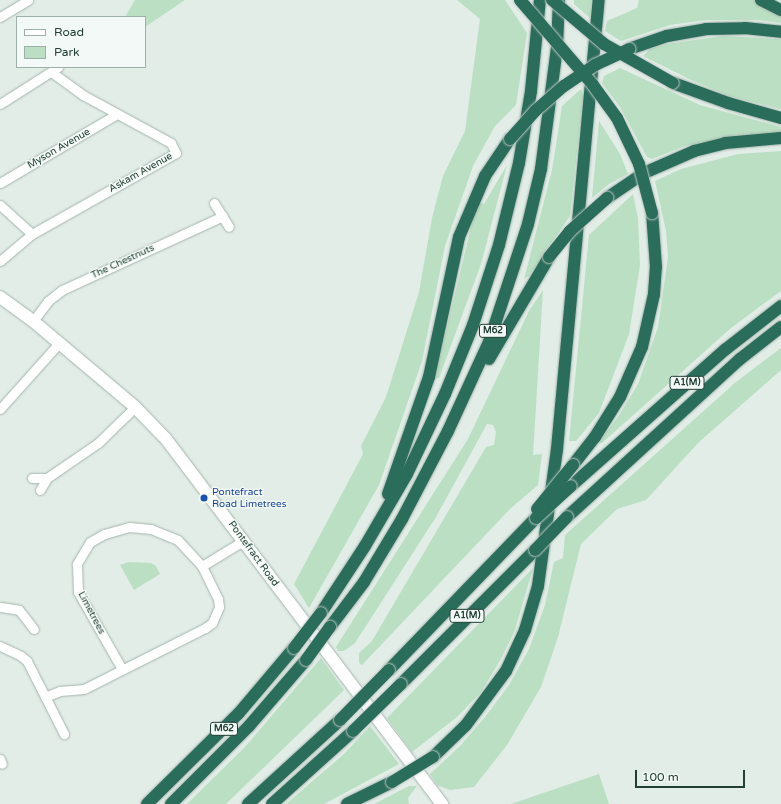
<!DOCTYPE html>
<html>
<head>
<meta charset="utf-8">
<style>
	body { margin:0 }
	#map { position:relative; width:781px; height:804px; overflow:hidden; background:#e2ede7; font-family:"Varela Round",sans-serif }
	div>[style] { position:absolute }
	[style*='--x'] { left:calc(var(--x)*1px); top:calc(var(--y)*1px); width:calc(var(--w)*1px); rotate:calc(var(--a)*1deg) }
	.green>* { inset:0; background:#badfc2 }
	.roads { filter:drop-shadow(0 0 1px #a4b5ae) drop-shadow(0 0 1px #a4b5ae) }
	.street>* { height:9px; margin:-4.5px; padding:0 4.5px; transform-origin:4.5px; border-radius:4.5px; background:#fff }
	.secondary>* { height:12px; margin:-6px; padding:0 6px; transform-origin:6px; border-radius:6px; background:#fff }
	.highway>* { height:12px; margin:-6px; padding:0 6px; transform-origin:6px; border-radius:6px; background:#2b6d5b }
	.bridges { filter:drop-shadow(0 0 1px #c1c9c6) drop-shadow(0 0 1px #c1c9c6) }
	.highway-bridge>* { height:12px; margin:-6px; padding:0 6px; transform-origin:6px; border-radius:6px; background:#2b6d5b }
	.dots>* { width:11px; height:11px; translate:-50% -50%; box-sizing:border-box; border:2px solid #f3f9f6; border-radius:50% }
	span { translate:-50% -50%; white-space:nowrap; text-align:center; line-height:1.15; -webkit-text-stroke:3px #f3f9f6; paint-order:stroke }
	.shield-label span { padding:1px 3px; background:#f3f9f6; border:1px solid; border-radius:3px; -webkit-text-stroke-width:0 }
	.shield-label { font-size:9px; color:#213f35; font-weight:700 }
	.street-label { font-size:10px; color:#213f35 }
	.transit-label { font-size:10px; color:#164399 }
	.left { translate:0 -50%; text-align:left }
	.legend { position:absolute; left:16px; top:16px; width:130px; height:52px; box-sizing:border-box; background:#f3f9f6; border:1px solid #9fafa9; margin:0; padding:5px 7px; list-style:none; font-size:12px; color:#213f35 }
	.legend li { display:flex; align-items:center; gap:8px; height:20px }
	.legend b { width:20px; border:1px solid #9fafa9 }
	.scale { position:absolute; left:635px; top:770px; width:110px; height:18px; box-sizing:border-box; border:2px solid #213f35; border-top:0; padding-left:5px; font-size:12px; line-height:14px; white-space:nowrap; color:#213f35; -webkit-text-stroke:3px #f3f9f6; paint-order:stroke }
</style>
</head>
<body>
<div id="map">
	<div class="green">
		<i style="clip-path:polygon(135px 0,185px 0,145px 27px,145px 17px,125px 17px)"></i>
		<i style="clip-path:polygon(457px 0,505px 0,527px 33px,516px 105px,495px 126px,473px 166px,445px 246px,422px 361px,379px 485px,309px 608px,294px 584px,363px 454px,361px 446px,386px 397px,419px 292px,432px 218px,443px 176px,465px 131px,480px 19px)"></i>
		<i style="clip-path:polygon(574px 0,591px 0,590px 18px,574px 4px)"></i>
		<i style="clip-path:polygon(639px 0,753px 0,781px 14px,781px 23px,758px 20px,705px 20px,670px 25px,621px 41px,605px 31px,607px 21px,637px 8px)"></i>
		<i style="clip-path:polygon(723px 36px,781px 39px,781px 109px,729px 96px,689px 79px,643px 56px,650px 49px,667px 44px)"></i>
		<i style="clip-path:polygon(620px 68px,700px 105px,781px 127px,781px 133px,736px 135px,685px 146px,652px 159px,647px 157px,620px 107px,602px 83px,604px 76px)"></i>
		<i style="clip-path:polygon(581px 89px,583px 95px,570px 216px,529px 276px,524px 279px,552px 170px,562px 106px)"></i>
		<i style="clip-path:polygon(599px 121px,620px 154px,628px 174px,609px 184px,592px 198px)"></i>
		<i style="clip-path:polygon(781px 151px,781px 291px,731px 328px,602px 443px,598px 443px,618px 417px,638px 384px,658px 327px,668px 257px,666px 231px,655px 181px,681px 169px,738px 154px)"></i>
		<i style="clip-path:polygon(507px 165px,481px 264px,439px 378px,435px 378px,471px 227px,479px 202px,484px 204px)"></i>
		<i style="clip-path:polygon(633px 194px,638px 218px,640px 265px,629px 334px,599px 413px,576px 441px,569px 441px,589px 235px)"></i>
		<i style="clip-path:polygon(543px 290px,533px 455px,542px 454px,538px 485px,510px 509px,362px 665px,359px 663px,359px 653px,372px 641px,486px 447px,494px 445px,496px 432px,493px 425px,487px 424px,436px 517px,355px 643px,344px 651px,338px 651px,336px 647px,468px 439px,529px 311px)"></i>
		<i style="clip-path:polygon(781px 348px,781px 370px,698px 443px,646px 500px,617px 509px,581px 544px,558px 637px,541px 687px,507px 745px,474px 787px,450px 790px,437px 785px,430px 774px,460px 746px,485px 717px,509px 685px,529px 649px,545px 605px,554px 562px,563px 558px,565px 535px,736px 382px)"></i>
		<i style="clip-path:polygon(129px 562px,151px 563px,156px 566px,160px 574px,134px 590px,120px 565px)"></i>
		<i style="clip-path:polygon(533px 568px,515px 630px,501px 659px,481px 692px,457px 717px,412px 752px,387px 718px)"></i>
		<i style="clip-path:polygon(321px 658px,344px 690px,226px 804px,187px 804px,245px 747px)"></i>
		<i style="clip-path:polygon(370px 726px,399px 764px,324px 804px,286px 804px,344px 754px)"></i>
		<i style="clip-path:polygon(599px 774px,609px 804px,511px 804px)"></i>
		<i style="clip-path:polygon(409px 786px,417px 786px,408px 798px,409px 804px,374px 804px)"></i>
	</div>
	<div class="roads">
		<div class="street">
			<i style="--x:0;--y:17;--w:33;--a:-31"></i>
			<i style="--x:0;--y:104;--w:69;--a:-32.5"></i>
			<i style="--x:0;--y:183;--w:136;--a:-30.5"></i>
			<i style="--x:214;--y:203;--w:28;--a:58"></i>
			<i style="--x:0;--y:205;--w:43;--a:42.2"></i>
			<i style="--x:0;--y:261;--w:42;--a:-40.2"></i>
			<i style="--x:32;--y:234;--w:165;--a:-29.4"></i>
			<i style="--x:176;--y:153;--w:11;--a:-117"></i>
			<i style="--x:171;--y:143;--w:100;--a:-151.4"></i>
			<i style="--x:83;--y:95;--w:39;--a:-144"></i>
			<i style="--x:33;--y:321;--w:25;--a:-53"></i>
			<i style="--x:48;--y:301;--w:18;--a:-38"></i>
			<i style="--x:62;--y:290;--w:177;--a:-24.7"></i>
			<i style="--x:0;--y:409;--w:89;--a:-48.2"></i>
			<i style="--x:32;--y:478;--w:15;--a:0"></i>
			<i style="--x:40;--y:490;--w:14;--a:-60"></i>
			<i style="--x:47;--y:478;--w:62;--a:-34.5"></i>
			<i style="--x:98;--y:443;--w:52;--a:-44.2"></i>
			<i style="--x:202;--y:566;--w:48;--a:-31.4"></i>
			<i style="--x:1;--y:607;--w:18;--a:9"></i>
			<i style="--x:19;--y:610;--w:24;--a:52"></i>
			<i style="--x:0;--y:646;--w:23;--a:25"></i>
			<i style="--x:21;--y:656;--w:8;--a:40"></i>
			<i style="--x:27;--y:661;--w:82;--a:63.1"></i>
			<i style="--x:45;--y:697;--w:16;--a:-22"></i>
			<i style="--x:60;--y:691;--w:24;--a:-5"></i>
			<i style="--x:84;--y:689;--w:136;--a:-26.8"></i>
			<i style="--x:205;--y:628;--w:9;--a:-36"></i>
			<i style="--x:212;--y:623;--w:17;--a:-66"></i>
			<i style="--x:219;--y:607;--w:8;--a:-97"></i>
			<i style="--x:218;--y:599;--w:37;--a:-116"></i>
			<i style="--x:202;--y:566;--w:35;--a:-133"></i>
			<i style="--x:178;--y:540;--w:29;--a:-158"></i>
			<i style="--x:151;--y:529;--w:22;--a:-175"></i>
			<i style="--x:129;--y:527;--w:26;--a:164"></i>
			<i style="--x:104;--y:534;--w:16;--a:150"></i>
			<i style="--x:90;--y:542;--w:26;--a:121"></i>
			<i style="--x:77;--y:564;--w:28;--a:88"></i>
			<i style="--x:78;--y:592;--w:89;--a:60.3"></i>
			<i style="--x:0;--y:759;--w:5;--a:68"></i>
		</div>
		<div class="secondary">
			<i style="--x:0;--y:297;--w:41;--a:36"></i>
			<i style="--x:33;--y:321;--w:133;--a:40.1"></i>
			<i style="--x:135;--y:407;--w:45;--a:45.9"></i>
			<i style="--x:166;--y:439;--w:458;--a:52.9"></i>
		</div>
		<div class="highway">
			<i style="--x:761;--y:0;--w:22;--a:27"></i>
			<i style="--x:629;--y:49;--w:40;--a:-18.9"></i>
			<i style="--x:667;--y:36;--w:40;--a:-10"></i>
			<i style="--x:706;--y:29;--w:39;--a:-1"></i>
			<i style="--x:745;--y:28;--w:36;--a:6"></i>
			<i style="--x:673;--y:83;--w:59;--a:20"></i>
			<i style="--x:728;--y:103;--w:55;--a:15.8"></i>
			<i style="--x:607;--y:198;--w:45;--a:-34"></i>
			<i style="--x:644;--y:173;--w:55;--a:-23.7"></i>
			<i style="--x:694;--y:151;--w:32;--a:-14"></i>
			<i style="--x:725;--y:143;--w:56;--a:-5.1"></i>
			<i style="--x:489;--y:359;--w:118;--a:-59.5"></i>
			<i style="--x:573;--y:465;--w:36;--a:-52"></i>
			<i style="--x:595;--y:437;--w:47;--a:-58"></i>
			<i style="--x:620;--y:397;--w:55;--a:-66.3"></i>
			<i style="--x:642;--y:347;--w:54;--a:-77.2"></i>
			<i style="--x:654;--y:294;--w:27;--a:-86"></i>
			<i style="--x:656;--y:267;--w:54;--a:-94.2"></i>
			<i style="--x:571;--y:486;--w:207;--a:-41.5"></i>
			<i style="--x:726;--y:349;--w:70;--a:-38"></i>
			<i style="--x:388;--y:494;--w:124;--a:-70.7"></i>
			<i style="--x:429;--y:377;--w:143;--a:-77.9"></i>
			<i style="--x:459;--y:237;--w:66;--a:-66.9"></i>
			<i style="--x:485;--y:176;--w:45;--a:-56"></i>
			<i style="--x:567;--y:517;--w:234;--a:-42.4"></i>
			<i style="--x:740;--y:359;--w:52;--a:-38"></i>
			<i style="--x:321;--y:613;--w:80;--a:-56.7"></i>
			<i style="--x:365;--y:546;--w:83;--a:-59.7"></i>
			<i style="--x:407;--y:474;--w:89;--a:-64.6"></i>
			<i style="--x:445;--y:394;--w:74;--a:-67.9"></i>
			<i style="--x:473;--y:325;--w:84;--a:-72"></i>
			<i style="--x:499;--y:245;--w:84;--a:-76.3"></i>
			<i style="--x:519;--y:163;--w:73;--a:-80.5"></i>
			<i style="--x:531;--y:91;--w:91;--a:-84.4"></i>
			<i style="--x:330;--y:627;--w:56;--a:-52.9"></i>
			<i style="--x:364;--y:582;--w:74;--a:-58.9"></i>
			<i style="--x:402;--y:519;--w:99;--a:-62.4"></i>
			<i style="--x:448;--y:431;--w:98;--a:-65.3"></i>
			<i style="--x:489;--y:342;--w:124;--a:-71.7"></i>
			<i style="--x:528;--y:224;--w:57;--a:-76.7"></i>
			<i style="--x:541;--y:169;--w:123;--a:-82.5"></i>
			<i style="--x:557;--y:47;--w:47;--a:-87.6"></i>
			<i style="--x:389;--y:670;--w:211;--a:-46"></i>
			<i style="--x:401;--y:684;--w:190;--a:-45"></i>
			<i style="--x:433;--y:757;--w:46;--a:-44.1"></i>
			<i style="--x:466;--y:725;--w:67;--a:-53.5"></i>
			<i style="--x:506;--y:671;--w:45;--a:-65.1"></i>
			<i style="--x:525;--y:630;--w:46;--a:-73.5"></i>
			<i style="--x:538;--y:586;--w:138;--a:-82.1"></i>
			<i style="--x:557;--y:449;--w:451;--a:-84.7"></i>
			<i style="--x:147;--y:804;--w:129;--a:-44.7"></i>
			<i style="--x:239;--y:713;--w:85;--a:-49.8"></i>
			<i style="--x:171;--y:804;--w:110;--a:-45"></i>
			<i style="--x:249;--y:726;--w:87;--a:-49.2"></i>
			<i style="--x:248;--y:804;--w:125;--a:-42.4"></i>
			<i style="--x:272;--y:804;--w:109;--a:-42"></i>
			<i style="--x:347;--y:804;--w:50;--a:-26.1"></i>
		</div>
	</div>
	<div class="bridges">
		<div class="highway-bridge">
			<i style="--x:520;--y:0;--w:112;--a:49.3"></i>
			<i style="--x:593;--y:85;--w:41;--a:54"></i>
			<i style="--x:617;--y:118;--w:51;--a:64.4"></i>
			<i style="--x:639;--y:164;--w:51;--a:75.1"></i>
			<i style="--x:552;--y:0;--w:68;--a:40.2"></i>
			<i style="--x:604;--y:44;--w:79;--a:29.5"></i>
			<i style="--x:510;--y:139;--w:38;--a:-48"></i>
			<i style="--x:535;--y:111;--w:38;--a:-41"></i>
			<i style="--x:564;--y:86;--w:37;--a:-34"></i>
			<i style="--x:595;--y:65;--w:38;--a:-25"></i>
			<i style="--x:549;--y:257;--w:33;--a:-51"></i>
			<i style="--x:570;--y:231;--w:50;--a:-41.7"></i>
			<i style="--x:537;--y:509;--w:57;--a:-50.7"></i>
			<i style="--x:536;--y:518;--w:47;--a:-42.4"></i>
			<i style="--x:535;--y:550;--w:46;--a:-45.9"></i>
			<i style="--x:294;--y:648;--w:44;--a:-52.4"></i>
			<i style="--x:306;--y:660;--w:41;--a:-54"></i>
			<i style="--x:340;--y:720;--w:70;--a:-45.6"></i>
			<i style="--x:353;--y:731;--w:67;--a:-44.4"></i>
			<i style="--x:392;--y:782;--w:48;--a:-31.4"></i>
		</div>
	</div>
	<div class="dots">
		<i style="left:204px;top:498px;background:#1a4fb4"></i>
	</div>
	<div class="shield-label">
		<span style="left:493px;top:331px">M62</span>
		<span style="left:687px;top:383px">A1(M)</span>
		<span style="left:467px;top:616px">A1(M)</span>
		<span style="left:224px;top:729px">M62</span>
	</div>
	<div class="street-label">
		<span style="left:59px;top:149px;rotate:-30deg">Myson Avenue</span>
		<span style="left:141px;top:173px;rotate:-29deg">Askam Avenue</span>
		<span style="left:123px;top:262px;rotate:-25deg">The Chestnuts</span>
		<span style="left:253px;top:554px;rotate:54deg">Pontefract Road</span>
		<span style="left:91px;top:613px;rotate:62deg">Limetrees</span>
	</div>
	<div class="transit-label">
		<span class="left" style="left:212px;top:498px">Pontefract<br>Road Limetrees</span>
	</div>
	<ul class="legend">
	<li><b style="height:5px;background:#fff"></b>Road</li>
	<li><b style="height:11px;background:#badfc2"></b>Park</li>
	</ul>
	<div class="scale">100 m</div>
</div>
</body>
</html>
